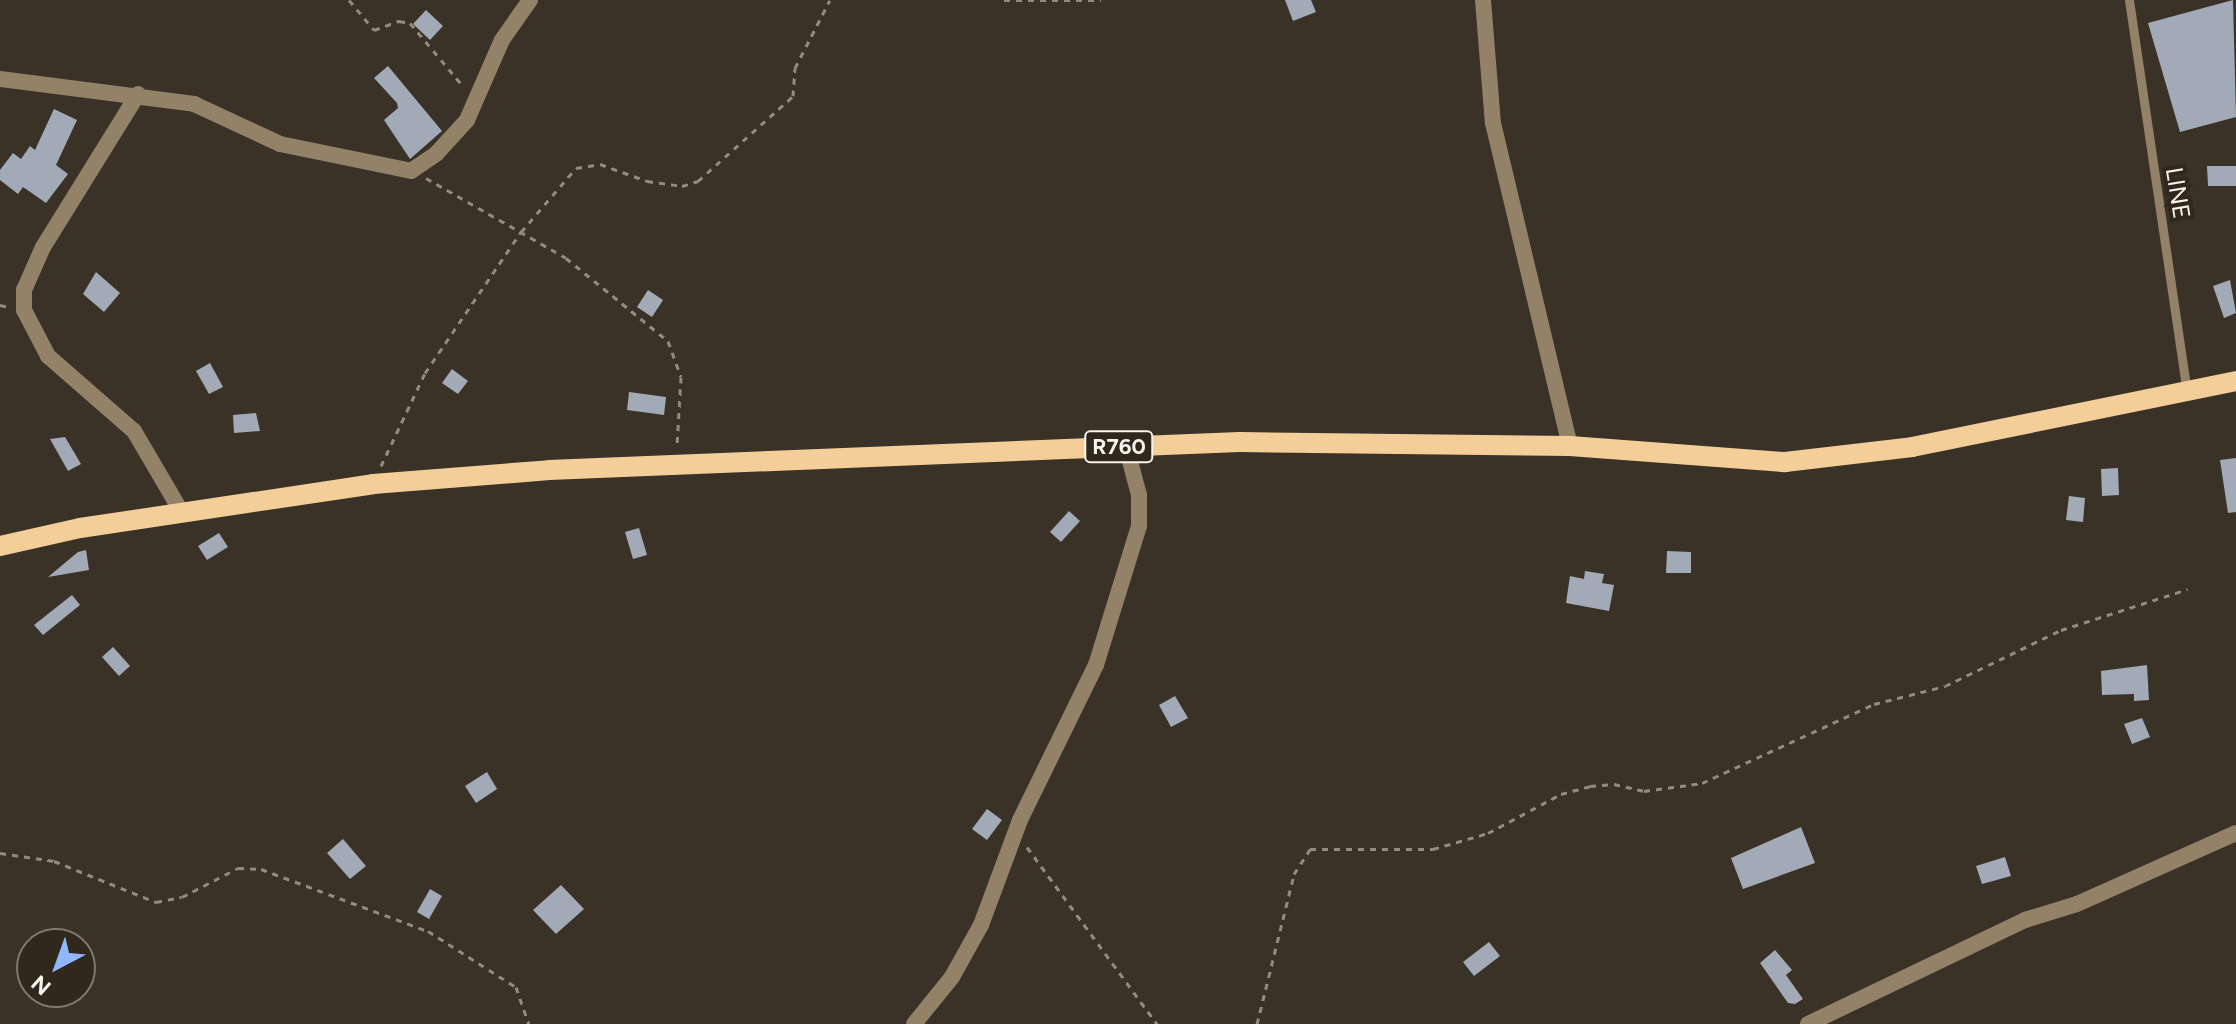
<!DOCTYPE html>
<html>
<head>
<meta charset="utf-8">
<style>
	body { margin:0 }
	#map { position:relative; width:2236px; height:1024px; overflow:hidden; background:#3a3227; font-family:Figtree,sans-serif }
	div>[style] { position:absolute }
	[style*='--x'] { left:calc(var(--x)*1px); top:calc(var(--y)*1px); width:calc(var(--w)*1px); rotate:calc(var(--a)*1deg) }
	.building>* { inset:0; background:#a2aab8 }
	.path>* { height:3px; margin-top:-1.5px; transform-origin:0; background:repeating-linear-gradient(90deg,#928b81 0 6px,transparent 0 12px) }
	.service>* { height:9px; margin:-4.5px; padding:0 4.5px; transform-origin:4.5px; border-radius:4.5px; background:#938168 }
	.minor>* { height:16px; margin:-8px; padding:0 8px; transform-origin:8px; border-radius:8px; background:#938168 }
	.primary>* { height:20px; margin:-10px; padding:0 10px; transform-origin:10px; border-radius:10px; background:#f4ce99 }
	span { translate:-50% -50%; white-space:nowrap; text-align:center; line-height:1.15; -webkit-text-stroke:8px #30281d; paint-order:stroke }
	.shield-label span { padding:2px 6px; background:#30281d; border:2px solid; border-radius:6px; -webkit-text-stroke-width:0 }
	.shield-label { font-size:22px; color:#f8f3eb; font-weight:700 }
	.street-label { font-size:24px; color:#f8f3eb }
	.north { position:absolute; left:16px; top:928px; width:80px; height:80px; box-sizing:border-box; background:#30281d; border:2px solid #80796f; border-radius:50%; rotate:221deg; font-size:22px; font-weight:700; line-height:32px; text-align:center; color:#f8f3eb }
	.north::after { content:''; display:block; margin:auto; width:28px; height:36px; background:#93b7fd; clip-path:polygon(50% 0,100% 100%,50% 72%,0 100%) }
</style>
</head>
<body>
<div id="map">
	<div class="building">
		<i style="clip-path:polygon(1285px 0,1311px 0,1316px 12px,1293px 21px)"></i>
		<i style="clip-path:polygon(2233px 0,2236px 117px,2180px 132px,2148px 23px)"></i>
		<i style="clip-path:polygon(426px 10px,443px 26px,430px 40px,413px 24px)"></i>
		<i style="clip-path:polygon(388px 66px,442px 131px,410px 159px,384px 120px,398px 108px,397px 103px,374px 78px)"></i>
		<i style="clip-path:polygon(54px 109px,77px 120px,56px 165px,68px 174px,46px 203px,23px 187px,18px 194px,0 180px,0 170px,13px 153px,21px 159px,30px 146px,35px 150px)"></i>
		<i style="clip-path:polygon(2207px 166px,2236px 166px,2236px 186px,2208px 186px)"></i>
		<i style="clip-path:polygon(96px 272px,120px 293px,104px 312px,83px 294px)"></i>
		<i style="clip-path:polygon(2230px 280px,2236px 313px,2224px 318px,2213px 286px)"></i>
		<i style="clip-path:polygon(648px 290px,663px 300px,652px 317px,637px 307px)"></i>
		<i style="clip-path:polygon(210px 363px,223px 387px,209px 394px,196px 371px)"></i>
		<i style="clip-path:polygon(452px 369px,468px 381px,458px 394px,442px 383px)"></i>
		<i style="clip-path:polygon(629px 392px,666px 397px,664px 415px,627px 410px)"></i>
		<i style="clip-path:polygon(256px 413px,260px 431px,234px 433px,233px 415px)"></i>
		<i style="clip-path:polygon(65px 437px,81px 464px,68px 471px,50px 439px)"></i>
		<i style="clip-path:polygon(2236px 458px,2236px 512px,2228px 513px,2220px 460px)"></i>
		<i style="clip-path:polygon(2118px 468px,2119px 495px,2102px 496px,2101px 469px)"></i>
		<i style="clip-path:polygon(2069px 496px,2085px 498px,2083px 522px,2066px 520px)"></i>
		<i style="clip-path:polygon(1069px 511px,1080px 521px,1061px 542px,1050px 532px)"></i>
		<i style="clip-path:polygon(639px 528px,647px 555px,633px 559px,625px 532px)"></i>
		<i style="clip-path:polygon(219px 533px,228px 547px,207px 560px,198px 546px)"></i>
		<i style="clip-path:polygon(86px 550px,89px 570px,48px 577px,78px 552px)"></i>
		<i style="clip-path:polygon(1667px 551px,1691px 552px,1691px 573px,1666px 573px)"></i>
		<i style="clip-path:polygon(1585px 571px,1604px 574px,1602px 583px,1614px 585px,1609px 611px,1566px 603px,1570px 576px,1584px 579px)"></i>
		<i style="clip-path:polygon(72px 595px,80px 605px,43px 635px,34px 625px)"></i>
		<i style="clip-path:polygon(113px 647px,130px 666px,119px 676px,102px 657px)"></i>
		<i style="clip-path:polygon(2147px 665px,2149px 700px,2134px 701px,2134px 694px,2102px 695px,2101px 671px)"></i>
		<i style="clip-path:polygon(1175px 696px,1188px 718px,1171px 727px,1159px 705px)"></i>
		<i style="clip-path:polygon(2142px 718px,2150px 737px,2132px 744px,2124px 724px)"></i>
		<i style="clip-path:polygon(487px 772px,497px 789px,476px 803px,465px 786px)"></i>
		<i style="clip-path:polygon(987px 809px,1002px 820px,987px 840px,972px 829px)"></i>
		<i style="clip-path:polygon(1801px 827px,1815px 863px,1743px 889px,1731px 858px)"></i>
		<i style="clip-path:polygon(343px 839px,366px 866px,350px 879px,327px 853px)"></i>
		<i style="clip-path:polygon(2005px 857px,2011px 876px,1982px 884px,1976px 866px)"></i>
		<i style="clip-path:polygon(561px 885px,584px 909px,556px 934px,533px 910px)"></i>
		<i style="clip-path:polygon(430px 889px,442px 896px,429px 919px,417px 912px)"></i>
		<i style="clip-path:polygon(1489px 942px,1500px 956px,1474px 976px,1463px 962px)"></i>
		<i style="clip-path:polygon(1775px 950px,1792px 970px,1786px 975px,1803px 999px,1795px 1004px,1788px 1003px,1760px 963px)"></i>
	</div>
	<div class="path">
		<i style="--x:349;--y:0;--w:39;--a:50"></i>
		<i style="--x:374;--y:30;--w:27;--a:-20"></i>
		<i style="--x:399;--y:21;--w:11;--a:10"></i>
		<i style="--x:410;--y:23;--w:82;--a:49.9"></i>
		<i style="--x:1004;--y:0;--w:97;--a:0"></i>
		<i style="--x:426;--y:178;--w:161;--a:29.7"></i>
		<i style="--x:566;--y:258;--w:132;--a:39.1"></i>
		<i style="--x:668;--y:341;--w:38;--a:70"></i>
		<i style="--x:681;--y:377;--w:69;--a:93.3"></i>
		<i style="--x:0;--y:305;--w:9;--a:13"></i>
		<i style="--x:381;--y:466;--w:103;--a:-64.7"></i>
		<i style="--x:425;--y:373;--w:171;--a:-55.8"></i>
		<i style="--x:521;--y:232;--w:84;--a:-49.3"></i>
		<i style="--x:576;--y:168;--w:24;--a:-9"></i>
		<i style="--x:600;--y:164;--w:50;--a:19.9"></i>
		<i style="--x:647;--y:181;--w:35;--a:8"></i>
		<i style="--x:682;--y:186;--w:17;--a:-17"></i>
		<i style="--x:698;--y:181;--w:127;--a:-41.8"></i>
		<i style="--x:793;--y:96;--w:28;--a:-86"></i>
		<i style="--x:795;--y:68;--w:76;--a:-62.8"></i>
		<i style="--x:1027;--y:847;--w:220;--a:53.7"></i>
		<i style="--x:0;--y:853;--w:55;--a:8.4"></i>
		<i style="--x:54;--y:861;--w:110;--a:21.9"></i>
		<i style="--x:156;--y:902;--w:26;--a:-11"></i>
		<i style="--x:182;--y:897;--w:63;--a:-27.4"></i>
		<i style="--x:238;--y:868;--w:23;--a:2"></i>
		<i style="--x:261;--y:869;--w:178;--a:20.4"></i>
		<i style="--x:428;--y:931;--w:104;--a:32.5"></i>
		<i style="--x:516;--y:987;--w:39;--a:71"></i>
		<i style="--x:1257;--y:1024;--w:154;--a:-76.1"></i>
		<i style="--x:1294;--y:874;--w:30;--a:-57"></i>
		<i style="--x:1310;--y:849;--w:123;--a:0"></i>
		<i style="--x:1433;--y:849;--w:57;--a:-16.2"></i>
		<i style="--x:1488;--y:833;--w:83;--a:-28.1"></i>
		<i style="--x:1561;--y:794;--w:30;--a:-15"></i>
		<i style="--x:1590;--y:786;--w:24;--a:-5"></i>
		<i style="--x:1614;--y:784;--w:31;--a:13"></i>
		<i style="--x:1644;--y:791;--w:59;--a:-7.9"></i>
		<i style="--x:1702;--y:783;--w:189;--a:-24.7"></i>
		<i style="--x:1874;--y:704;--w:73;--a:-14.2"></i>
		<i style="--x:1945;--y:686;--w:129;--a:-25.8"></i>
		<i style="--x:2061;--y:630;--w:133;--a:-17.9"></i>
	</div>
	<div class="service">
		<i style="--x:2129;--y:0;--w:396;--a:81.6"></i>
	</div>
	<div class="minor">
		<i style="--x:1483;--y:0;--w:123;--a:85.4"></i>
		<i style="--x:1493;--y:123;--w:332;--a:76.6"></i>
		<i style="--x:0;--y:79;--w:196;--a:7.3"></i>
		<i style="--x:194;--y:104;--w:95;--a:24.9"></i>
		<i style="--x:280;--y:144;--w:134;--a:11.6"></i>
		<i style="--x:411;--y:171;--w:30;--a:-34"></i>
		<i style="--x:436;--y:154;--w:46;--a:-47.6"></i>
		<i style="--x:467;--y:120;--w:87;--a:-66.4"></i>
		<i style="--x:502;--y:40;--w:49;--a:-55"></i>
		<i style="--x:138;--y:94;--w:180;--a:121.8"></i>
		<i style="--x:43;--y:247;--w:47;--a:113.8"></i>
		<i style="--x:24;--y:290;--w:20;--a:90"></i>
		<i style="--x:24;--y:310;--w:52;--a:62.4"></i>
		<i style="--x:48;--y:356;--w:114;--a:41.1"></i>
		<i style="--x:134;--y:431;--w:93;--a:59.6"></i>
		<i style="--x:914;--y:1024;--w:60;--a:-51"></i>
		<i style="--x:952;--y:977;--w:60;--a:-60.9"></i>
		<i style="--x:981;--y:925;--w:112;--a:-69.6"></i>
		<i style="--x:1020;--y:820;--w:173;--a:-63.9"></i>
		<i style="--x:1096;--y:665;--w:145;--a:-72.8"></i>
		<i style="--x:1139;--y:526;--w:31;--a:-90"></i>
		<i style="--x:1139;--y:495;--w:51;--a:-104.9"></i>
		<i style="--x:1808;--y:1024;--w:241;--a:-25.6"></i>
		<i style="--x:2025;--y:920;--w:54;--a:-17.1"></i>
		<i style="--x:2077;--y:904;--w:174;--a:-24.1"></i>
	</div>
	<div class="primary">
		<i style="--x:0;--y:546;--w:82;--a:-12.7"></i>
		<i style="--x:80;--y:528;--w:296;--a:-8.5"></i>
		<i style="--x:373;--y:484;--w:177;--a:-4.5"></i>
		<i style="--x:549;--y:470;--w:691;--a:-2.32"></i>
		<i style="--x:1239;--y:442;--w:331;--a:0.7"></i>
		<i style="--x:1570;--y:446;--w:216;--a:4.3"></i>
		<i style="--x:1785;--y:462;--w:128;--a:-6.7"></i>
		<i style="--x:1912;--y:447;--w:331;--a:-11.5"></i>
	</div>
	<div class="shield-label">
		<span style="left:1119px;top:447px">R760</span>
	</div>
	<div class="street-label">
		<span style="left:2178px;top:193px;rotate:81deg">LINE</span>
	</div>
	<div class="north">N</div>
</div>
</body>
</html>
